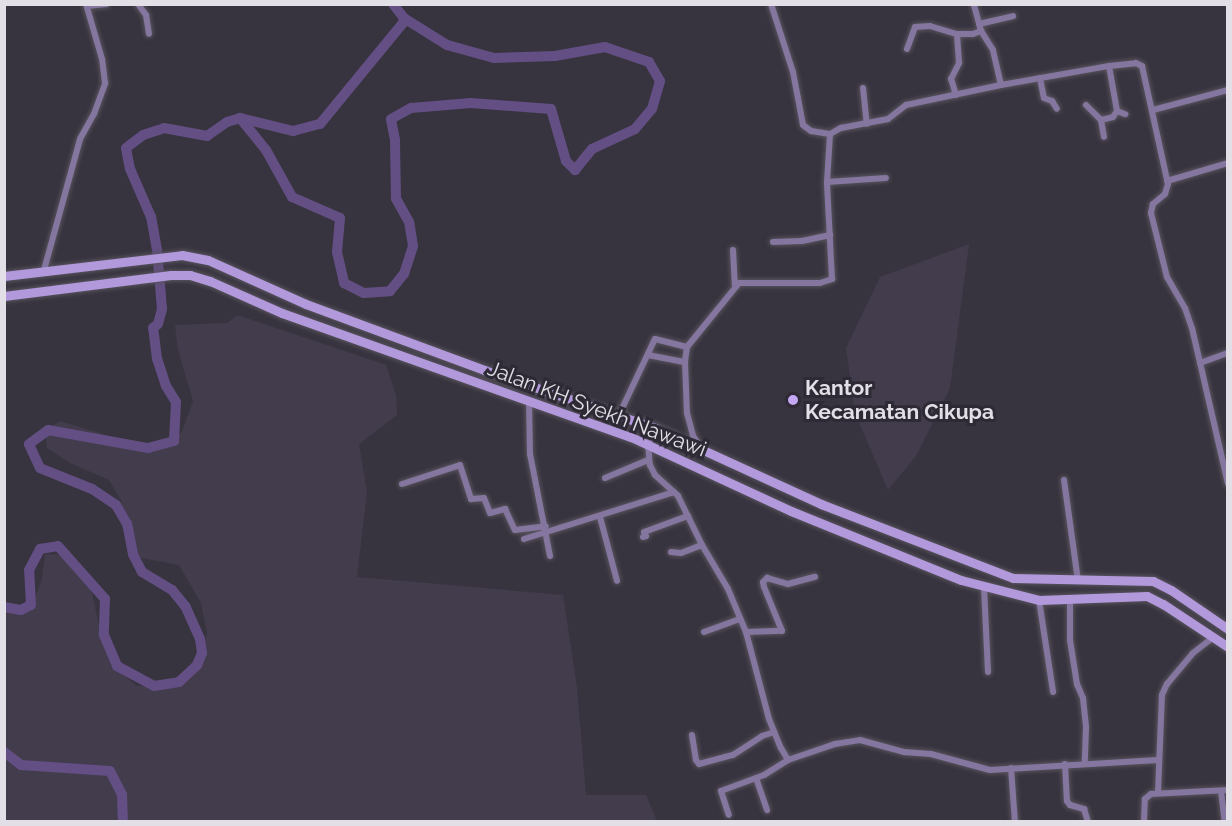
<!DOCTYPE html>
<html>
<head>
<meta charset="utf-8">
<style>
	body { margin:0 }
	#map { position:relative; width:1232px; height:826px; overflow:hidden; background:#38343f; font-family:Raleway,sans-serif }
	div>[style] { position:absolute }
	[style*='--x'] { left:calc(var(--x)*1px); top:calc(var(--y)*1px); width:calc(var(--w)*1px); rotate:calc(var(--a)*1deg) }
	.built>* { inset:0; background:#423c4d }
	.river>* { height:10px; margin:-5px; padding:0 5px; transform-origin:5px; border-radius:5px; background:#634f84 }
	.roads { filter:drop-shadow(0 0 2px #57535d) drop-shadow(0 0 2px #57535d) }
	.minor>* { height:6px; margin:-3px; padding:0 3px; transform-origin:3px; border-radius:3px; background:#8576a0 }
	.secondary>* { height:9px; margin:-4.5px; padding:0 4.5px; transform-origin:4.5px; border-radius:4.5px; background:#b299dc }
	.dots>* { width:16px; height:16px; translate:-50% -50%; box-sizing:border-box; border:3px solid #2e2a35; border-radius:50% }
	span { translate:-50% -50%; white-space:nowrap; text-align:center; line-height:1.15; -webkit-text-stroke:6px #2e2a35; paint-order:stroke }
	.poi-label { font-size:21px; color:#e2dfe6; font-weight:700 }
	.left { translate:0 -50%; text-align:left }
	.street-label { font-size:21px; color:#e2dfe6 }
	.frame { position:absolute; inset:0; border:6px solid #e2dfe6; pointer-events:none }
</style>
</head>
<body>
<div id="map">
	<div class="built">
		<i style="clip-path:polygon(969px 244px,950px 388px,916px 456px,888px 490px,855px 413px,846px 348px,880px 277px)"></i>
		<i style="clip-path:polygon(237px 315px,386px 365px,396px 395px,397px 415px,359px 444px,367px 492px,357px 577px,563px 595px,577px 687px,586px 795px,646px 795px,657px 821px,5px 821px,5px 611px,23px 611px,33px 603px,42px 579px,45px 554px,65px 555px,91px 587px,102px 641px,111px 664px,137px 686px,162px 684px,188px 673px,201px 658px,207px 633px,201px 603px,179px 565px,141px 558px,127px 544px,121px 500px,109px 480px,70px 463px,47px 448px,45px 430px,60px 421px,142px 446px,167px 446px,182px 432px,193px 401px,178px 350px,175px 325px,227px 323px)"></i>
	</div>
	<div class="river">
		<i style="--x:240;--y:118;--w:55;--a:13.8"></i>
		<i style="--x:293;--y:131;--w:28;--a:-15"></i>
		<i style="--x:320;--y:124;--w:131;--a:-50.6"></i>
		<i style="--x:403;--y:23;--w:5;--a:-79"></i>
		<i style="--x:4;--y:607;--w:17;--a:10"></i>
		<i style="--x:21;--y:610;--w:11;--a:-27"></i>
		<i style="--x:31;--y:605;--w:35;--a:-93"></i>
		<i style="--x:29;--y:570;--w:24;--a:-62"></i>
		<i style="--x:40;--y:549;--w:18;--a:-9"></i>
		<i style="--x:58;--y:546;--w:71;--a:48.4"></i>
		<i style="--x:105;--y:599;--w:36;--a:92"></i>
		<i style="--x:104;--y:635;--w:34;--a:67"></i>
		<i style="--x:117;--y:666;--w:42;--a:28.4"></i>
		<i style="--x:154;--y:686;--w:25;--a:-9"></i>
		<i style="--x:179;--y:682;--w:25;--a:-43"></i>
		<i style="--x:197;--y:665;--w:13;--a:-67"></i>
		<i style="--x:202;--y:653;--w:14;--a:-98"></i>
		<i style="--x:200;--y:639;--w:36;--a:-114"></i>
		<i style="--x:185;--y:606;--w:21;--a:-129"></i>
		<i style="--x:172;--y:590;--w:35;--a:-149"></i>
		<i style="--x:142;--y:572;--w:20;--a:-117"></i>
		<i style="--x:133;--y:554;--w:31;--a:-101"></i>
		<i style="--x:127;--y:524;--w:22;--a:-120"></i>
		<i style="--x:116;--y:505;--w:29;--a:-146"></i>
		<i style="--x:92;--y:489;--w:56;--a:-158"></i>
		<i style="--x:40;--y:468;--w:26;--a:-115"></i>
		<i style="--x:29;--y:444;--w:24;--a:-36"></i>
		<i style="--x:48;--y:430;--w:102;--a:10.2"></i>
		<i style="--x:148;--y:448;--w:27;--a:-15"></i>
		<i style="--x:174;--y:441;--w:39;--a:-87"></i>
		<i style="--x:176;--y:402;--w:19;--a:-122"></i>
		<i style="--x:166;--y:386;--w:28;--a:-108"></i>
		<i style="--x:157;--y:359;--w:31;--a:-97"></i>
		<i style="--x:153;--y:328;--w:6;--a:-39"></i>
		<i style="--x:158;--y:324;--w:16;--a:-75"></i>
		<i style="--x:162;--y:309;--w:59;--a:-94.8"></i>
		<i style="--x:157;--y:250;--w:34;--a:-100"></i>
		<i style="--x:151;--y:217;--w:52;--a:-113.6"></i>
		<i style="--x:130;--y:169;--w:21;--a:-101"></i>
		<i style="--x:126;--y:148;--w:21;--a:-37"></i>
		<i style="--x:143;--y:135;--w:22;--a:-18"></i>
		<i style="--x:164;--y:128;--w:44;--a:10.5"></i>
		<i style="--x:207;--y:136;--w:24;--a:-35"></i>
		<i style="--x:227;--y:122;--w:14;--a:-17"></i>
		<i style="--x:240;--y:118;--w:41;--a:50.9"></i>
		<i style="--x:266;--y:150;--w:54;--a:61"></i>
		<i style="--x:292;--y:197;--w:52;--a:23.6"></i>
		<i style="--x:340;--y:218;--w:34;--a:95"></i>
		<i style="--x:337;--y:252;--w:32;--a:77"></i>
		<i style="--x:344;--y:283;--w:22;--a:27"></i>
		<i style="--x:364;--y:293;--w:26;--a:-4"></i>
		<i style="--x:390;--y:291;--w:22;--a:-51"></i>
		<i style="--x:404;--y:274;--w:29;--a:-72"></i>
		<i style="--x:413;--y:246;--w:24;--a:-99"></i>
		<i style="--x:409;--y:222;--w:26;--a:-119"></i>
		<i style="--x:396;--y:199;--w:59;--a:-91"></i>
		<i style="--x:395;--y:140;--w:21;--a:-101"></i>
		<i style="--x:391;--y:119;--w:23;--a:-29"></i>
		<i style="--x:411;--y:108;--w:60;--a:-4.8"></i>
		<i style="--x:471;--y:103;--w:80;--a:4.3"></i>
		<i style="--x:551;--y:109;--w:54;--a:73.9"></i>
		<i style="--x:566;--y:161;--w:13;--a:45"></i>
		<i style="--x:575;--y:170;--w:27;--a:-51"></i>
		<i style="--x:592;--y:149;--w:47;--a:-24.9"></i>
		<i style="--x:635;--y:129;--w:26;--a:-50"></i>
		<i style="--x:652;--y:109;--w:29;--a:-74"></i>
		<i style="--x:660;--y:81;--w:22;--a:-120"></i>
		<i style="--x:649;--y:62;--w:46;--a:-161.2"></i>
		<i style="--x:605;--y:47;--w:51;--a:169.8"></i>
		<i style="--x:555;--y:56;--w:61;--a:178.1"></i>
		<i style="--x:494;--y:58;--w:49;--a:-164.5"></i>
		<i style="--x:447;--y:45;--w:51;--a:-147.9"></i>
		<i style="--x:404;--y:18;--w:18;--a:-128"></i>
		<i style="--x:4;--y:752;--w:21;--a:37"></i>
		<i style="--x:21;--y:765;--w:89;--a:3.9"></i>
		<i style="--x:110;--y:771;--w:27;--a:63"></i>
		<i style="--x:122;--y:795;--w:27;--a:88"></i>
	</div>
	<div class="roads">
		<div class="minor">
			<i style="--x:138;--y:4;--w:14;--a:54"></i>
			<i style="--x:146;--y:15;--w:19;--a:81"></i>
			<i style="--x:771;--y:4;--w:71;--a:72.1"></i>
			<i style="--x:793;--y:72;--w:54;--a:79.3"></i>
			<i style="--x:803;--y:125;--w:10;--a:37"></i>
			<i style="--x:811;--y:131;--w:19;--a:9"></i>
			<i style="--x:87;--y:6;--w:20;--a:-6"></i>
			<i style="--x:979;--y:24;--w:35;--a:-13"></i>
			<i style="--x:907;--y:49;--w:23;--a:-70"></i>
			<i style="--x:915;--y:27;--w:15;--a:-4"></i>
			<i style="--x:930;--y:26;--w:28;--a:17"></i>
			<i style="--x:957;--y:34;--w:16;--a:0"></i>
			<i style="--x:973;--y:34;--w:9;--a:-21"></i>
			<i style="--x:1109;--y:66;--w:46;--a:79.9"></i>
			<i style="--x:1040;--y:78;--w:20;--a:79"></i>
			<i style="--x:1044;--y:98;--w:9;--a:21"></i>
			<i style="--x:1052;--y:101;--w:9;--a:58"></i>
			<i style="--x:1001;--y:85;--w:110;--a:-10"></i>
			<i style="--x:1109;--y:66;--w:27;--a:-6"></i>
			<i style="--x:1136;--y:63;--w:7;--a:27"></i>
			<i style="--x:1142;--y:66;--w:121;--a:77.6"></i>
			<i style="--x:1168;--y:184;--w:10;--a:107"></i>
			<i style="--x:1165;--y:194;--w:16;--a:140"></i>
			<i style="--x:1153;--y:204;--w:9;--a:103"></i>
			<i style="--x:1151;--y:213;--w:66;--a:76"></i>
			<i style="--x:1167;--y:277;--w:36;--a:60"></i>
			<i style="--x:1185;--y:308;--w:21;--a:71"></i>
			<i style="--x:1192;--y:328;--w:160;--a:77"></i>
			<i style="--x:863;--y:88;--w:36;--a:84"></i>
			<i style="--x:956;--y:95;--w:17;--a:-107"></i>
			<i style="--x:951;--y:79;--w:18;--a:-63"></i>
			<i style="--x:959;--y:63;--w:29;--a:-94"></i>
			<i style="--x:1086;--y:105;--w:21;--a:45"></i>
			<i style="--x:1101;--y:120;--w:12;--a:-14"></i>
			<i style="--x:1113;--y:117;--w:7;--a:-56"></i>
			<i style="--x:1117;--y:111;--w:9;--a:21"></i>
			<i style="--x:1153;--y:110;--w:78;--a:-14.9"></i>
			<i style="--x:1101;--y:120;--w:17;--a:80"></i>
			<i style="--x:1167;--y:181;--w:64;--a:-16.4"></i>
			<i style="--x:827;--y:182;--w:59;--a:-3.9"></i>
			<i style="--x:773;--y:242;--w:29;--a:-2"></i>
			<i style="--x:802;--y:241;--w:29;--a:-12"></i>
			<i style="--x:733;--y:250;--w:35;--a:87"></i>
			<i style="--x:44;--y:270;--w:136;--a:-74.6"></i>
			<i style="--x:80;--y:139;--w:29;--a:-61"></i>
			<i style="--x:94;--y:114;--w:33;--a:-70"></i>
			<i style="--x:105;--y:83;--w:24;--a:-97"></i>
			<i style="--x:102;--y:59;--w:57;--a:-106.2"></i>
			<i style="--x:687;--y:347;--w:15;--a:98"></i>
			<i style="--x:685;--y:362;--w:51;--a:87.8"></i>
			<i style="--x:687;--y:413;--w:24;--a:75"></i>
			<i style="--x:693;--y:436;--w:16;--a:55"></i>
			<i style="--x:648;--y:355;--w:38;--a:11"></i>
			<i style="--x:1200;--y:363;--w:30;--a:-20"></i>
			<i style="--x:529;--y:402;--w:52;--a:88.9"></i>
			<i style="--x:530;--y:454;--w:104;--a:78.9"></i>
			<i style="--x:619;--y:415;--w:84;--a:-64.7"></i>
			<i style="--x:655;--y:339;--w:33;--a:14"></i>
			<i style="--x:687;--y:347;--w:82;--a:-50.9"></i>
			<i style="--x:739;--y:283;--w:81;--a:0"></i>
			<i style="--x:820;--y:283;--w:13;--a:-18"></i>
			<i style="--x:832;--y:279;--w:97;--a:-93"></i>
			<i style="--x:827;--y:182;--w:48;--a:-86.4"></i>
			<i style="--x:830;--y:134;--w:13;--a:-29"></i>
			<i style="--x:841;--y:128;--w:48;--a:-10.8"></i>
			<i style="--x:888;--y:119;--w:23;--a:-38"></i>
			<i style="--x:906;--y:105;--w:97;--a:-11.9"></i>
			<i style="--x:1001;--y:85;--w:36;--a:-103"></i>
			<i style="--x:993;--y:50;--w:22;--a:-122"></i>
			<i style="--x:981;--y:31;--w:28;--a:-105"></i>
			<i style="--x:655;--y:428;--w:17;--a:114"></i>
			<i style="--x:648;--y:444;--w:21;--a:85"></i>
			<i style="--x:650;--y:465;--w:11;--a:63"></i>
			<i style="--x:655;--y:475;--w:31;--a:42"></i>
			<i style="--x:678;--y:496;--w:55;--a:63.9"></i>
			<i style="--x:702;--y:545;--w:51;--a:59.4"></i>
			<i style="--x:728;--y:589;--w:47;--a:67.3"></i>
			<i style="--x:746;--y:632;--w:90;--a:75.2"></i>
			<i style="--x:769;--y:719;--w:31;--a:68"></i>
			<i style="--x:781;--y:748;--w:14;--a:60"></i>
			<i style="--x:788;--y:760;--w:28;--a:148"></i>
			<i style="--x:764;--y:775;--w:46;--a:159.6"></i>
			<i style="--x:721;--y:791;--w:25;--a:72"></i>
			<i style="--x:605;--y:478;--w:47;--a:-22.7"></i>
			<i style="--x:1064;--y:480;--w:102;--a:82.1"></i>
			<i style="--x:402;--y:484;--w:61;--a:-18.1"></i>
			<i style="--x:460;--y:465;--w:36;--a:72"></i>
			<i style="--x:471;--y:499;--w:13;--a:-4"></i>
			<i style="--x:484;--y:498;--w:16;--a:68"></i>
			<i style="--x:490;--y:513;--w:16;--a:-15"></i>
			<i style="--x:505;--y:509;--w:23;--a:65"></i>
			<i style="--x:515;--y:530;--w:31;--a:-7"></i>
			<i style="--x:600;--y:517;--w:66;--a:75.1"></i>
			<i style="--x:643;--y:537;--w:3;--a:-18"></i>
			<i style="--x:646;--y:536;--w:4;--a:-117"></i>
			<i style="--x:644;--y:532;--w:47;--a:-20"></i>
			<i style="--x:524;--y:539;--w:157;--a:-17.4"></i>
			<i style="--x:671;--y:552;--w:10;--a:6"></i>
			<i style="--x:681;--y:553;--w:22;--a:-21"></i>
			<i style="--x:984;--y:587;--w:85;--a:87.3"></i>
			<i style="--x:1070;--y:599;--w:41;--a:90"></i>
			<i style="--x:1070;--y:640;--w:45;--a:81"></i>
			<i style="--x:1077;--y:684;--w:15;--a:67"></i>
			<i style="--x:1083;--y:698;--w:29;--a:84"></i>
			<i style="--x:1086;--y:727;--w:36;--a:92"></i>
			<i style="--x:1039;--y:600;--w:93;--a:81.3"></i>
			<i style="--x:704;--y:632;--w:38;--a:-20"></i>
			<i style="--x:746;--y:632;--w:36;--a:-2"></i>
			<i style="--x:782;--y:631;--w:48;--a:-112.2"></i>
			<i style="--x:764;--y:587;--w:5;--a:-101"></i>
			<i style="--x:763;--y:582;--w:6;--a:-45"></i>
			<i style="--x:767;--y:578;--w:22;--a:16"></i>
			<i style="--x:788;--y:584;--w:28;--a:-15"></i>
			<i style="--x:692;--y:735;--w:25;--a:81"></i>
			<i style="--x:696;--y:760;--w:5;--a:53"></i>
			<i style="--x:699;--y:764;--w:35;--a:-15"></i>
			<i style="--x:733;--y:755;--w:35;--a:-33"></i>
			<i style="--x:762;--y:736;--w:13;--a:-18"></i>
			<i style="--x:788;--y:760;--w:50;--a:-18.8"></i>
			<i style="--x:835;--y:744;--w:25;--a:-9"></i>
			<i style="--x:860;--y:740;--w:46;--a:15.3"></i>
			<i style="--x:904;--y:752;--w:27;--a:4"></i>
			<i style="--x:931;--y:754;--w:61;--a:15.2"></i>
			<i style="--x:990;--y:770;--w:168;--a:-3.4"></i>
			<i style="--x:1065;--y:764;--w:37;--a:87"></i>
			<i style="--x:1067;--y:801;--w:5;--a:53"></i>
			<i style="--x:1070;--y:805;--w:15;--a:16"></i>
			<i style="--x:1084;--y:809;--w:14;--a:73"></i>
			<i style="--x:1011;--y:768;--w:54;--a:85.8"></i>
			<i style="--x:756;--y:778;--w:34;--a:71"></i>
			<i style="--x:1221;--y:791;--w:31;--a:83"></i>
			<i style="--x:1158;--y:793;--w:98;--a:-87.7"></i>
			<i style="--x:1162;--y:695;--w:12;--a:-66"></i>
			<i style="--x:1167;--y:684;--w:40;--a:-50"></i>
			<i style="--x:1193;--y:653;--w:23;--a:-38"></i>
			<i style="--x:1144;--y:822;--w:23;--a:-88"></i>
			<i style="--x:1145;--y:799;--w:8;--a:-40"></i>
			<i style="--x:1151;--y:794;--w:77;--a:-3"></i>
		</div>
		<div class="secondary">
			<i style="--x:4;--y:276;--w:179;--a:-6.7"></i>
			<i style="--x:182;--y:255;--w:26;--a:11"></i>
			<i style="--x:208;--y:260;--w:107;--a:24.2"></i>
			<i style="--x:306;--y:304;--w:190;--a:20.3"></i>
			<i style="--x:484;--y:370;--w:181;--a:18.7"></i>
			<i style="--x:655;--y:428;--w:183;--a:24.6"></i>
			<i style="--x:821;--y:504;--w:206;--a:21.1"></i>
			<i style="--x:1013;--y:578;--w:140;--a:1.2"></i>
			<i style="--x:1153;--y:581;--w:20;--a:27"></i>
			<i style="--x:1171;--y:590;--w:69;--a:34.4"></i>
			<i style="--x:4;--y:296;--w:168;--a:-7.2"></i>
			<i style="--x:171;--y:275;--w:19;--a:0"></i>
			<i style="--x:190;--y:275;--w:21;--a:17"></i>
			<i style="--x:210;--y:281;--w:79;--a:24"></i>
			<i style="--x:282;--y:313;--w:370;--a:19.6"></i>
			<i style="--x:631;--y:437;--w:176;--a:24.8"></i>
			<i style="--x:791;--y:511;--w:183;--a:22.1"></i>
			<i style="--x:961;--y:580;--w:81;--a:14.4"></i>
			<i style="--x:1039;--y:600;--w:108;--a:-2.1"></i>
			<i style="--x:1147;--y:596;--w:18;--a:27"></i>
			<i style="--x:1163;--y:604;--w:78;--a:33.5"></i>
		</div>
	</div>
	<div class="dots">
		<i style="left:793px;top:400px;background:#c3a7f2"></i>
	</div>
	<div class="poi-label">
		<span class="left" style="left:805px;top:400px">Kantor<br>Kecamatan Cikupa</span>
	</div>
	<div class="street-label">
		<span style="left:597px;top:409px;rotate:21deg">Jalan KH Syekh Nawawi</span>
	</div>
	<div class="frame"></div>
</div>
</body>
</html>
